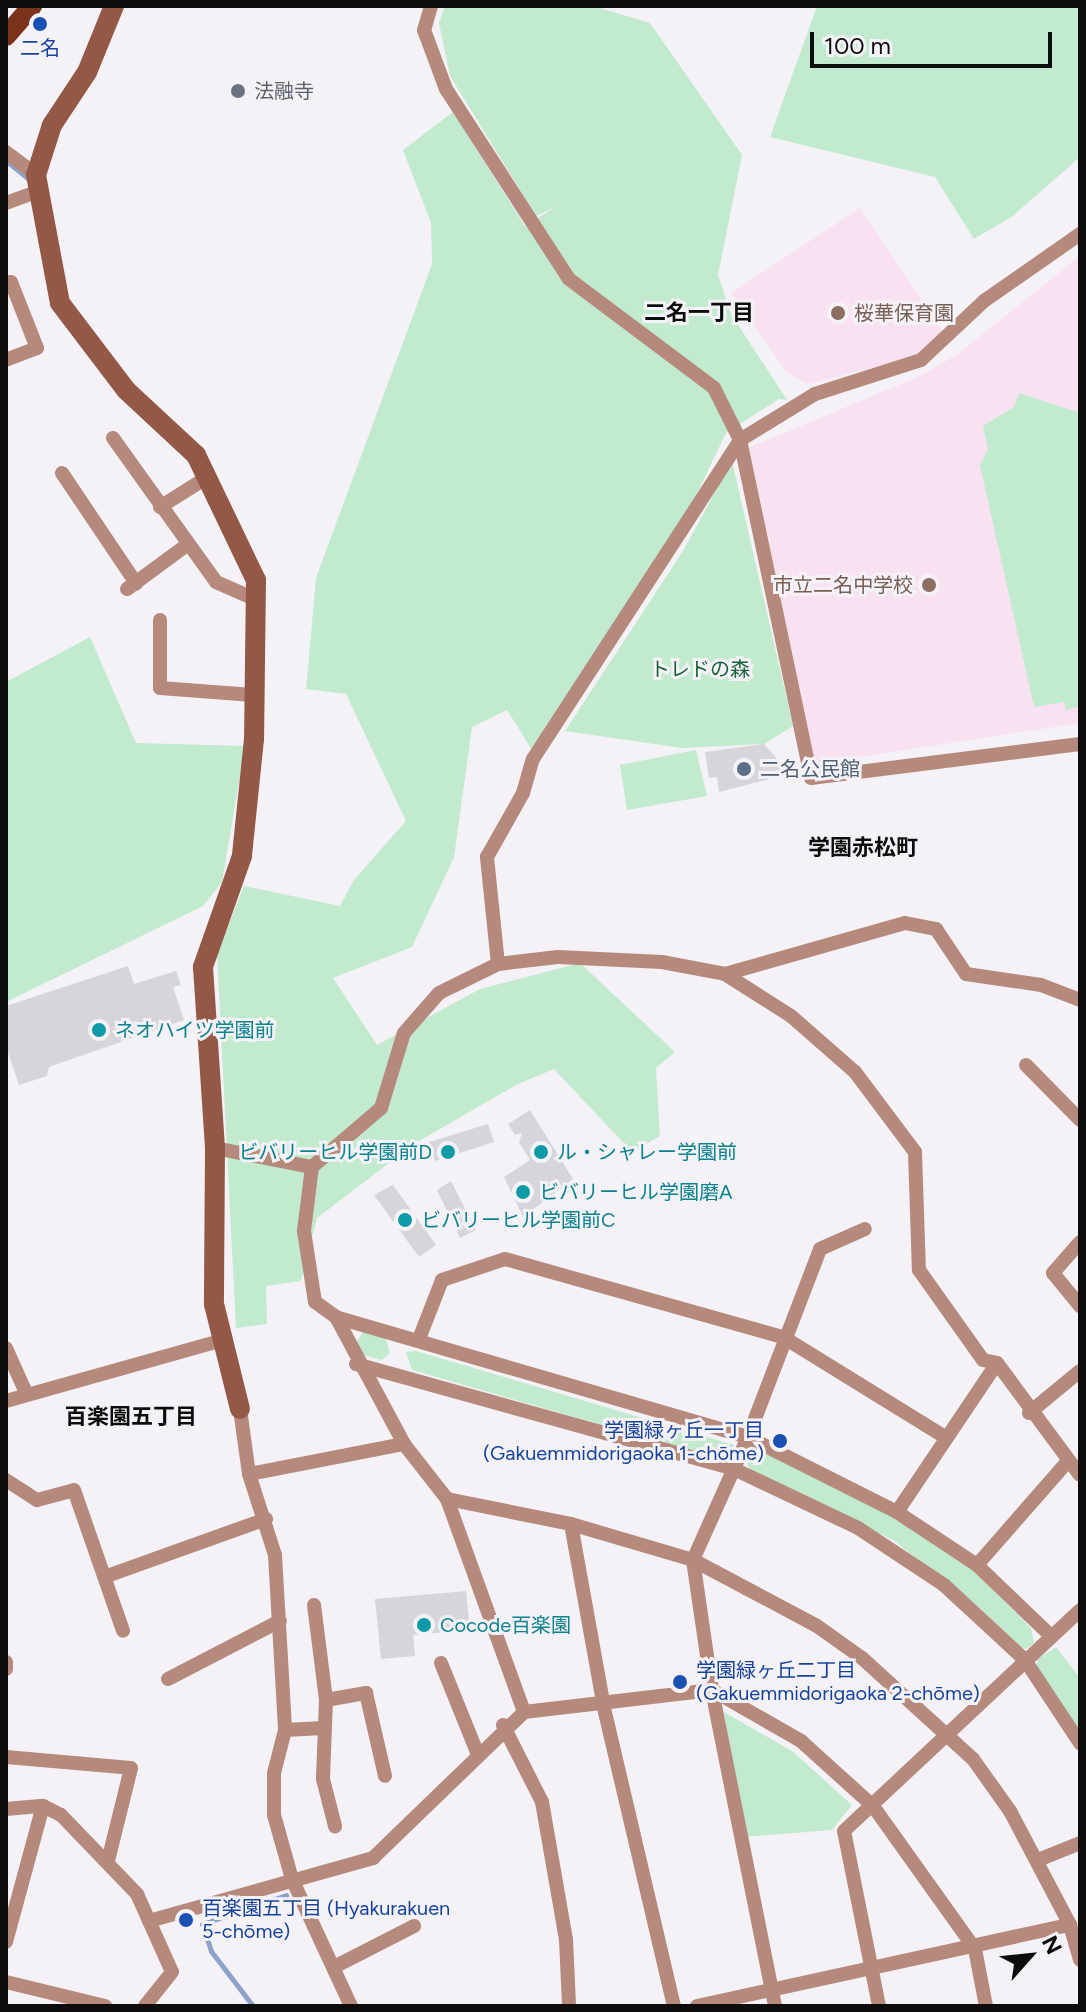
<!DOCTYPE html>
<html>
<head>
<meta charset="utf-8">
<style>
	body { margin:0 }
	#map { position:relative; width:1086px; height:2012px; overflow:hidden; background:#f4f2f7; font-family:Figtree,"Noto Sans JP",sans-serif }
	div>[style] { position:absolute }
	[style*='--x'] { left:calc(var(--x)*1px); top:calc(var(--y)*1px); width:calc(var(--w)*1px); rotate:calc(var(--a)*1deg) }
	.education>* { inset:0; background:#f8e2f1 }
	.green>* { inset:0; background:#c1eace }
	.stream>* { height:5px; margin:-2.5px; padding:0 2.5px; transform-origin:2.5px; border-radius:2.5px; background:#8da1cb }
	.building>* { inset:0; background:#d8d5da }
	.street>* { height:14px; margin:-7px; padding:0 7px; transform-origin:7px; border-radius:7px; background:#b58a7d }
	.secondary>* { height:20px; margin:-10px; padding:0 10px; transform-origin:10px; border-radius:10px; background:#945846 }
	.primary>* { height:20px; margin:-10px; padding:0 10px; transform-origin:10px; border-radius:10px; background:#7a321c }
	.dots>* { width:22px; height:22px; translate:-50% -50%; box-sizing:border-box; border:4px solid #f4f2f7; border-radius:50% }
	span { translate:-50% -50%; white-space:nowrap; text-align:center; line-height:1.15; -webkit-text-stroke:6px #f4f2f7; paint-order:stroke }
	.transit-label { font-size:20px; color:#164399 }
	.right { translate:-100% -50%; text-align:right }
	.left { translate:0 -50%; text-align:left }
	.worship-label { font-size:20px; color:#5b616d }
	.education-label { font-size:20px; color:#785e54 }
	.park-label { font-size:20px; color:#1b623b }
	.service-label { font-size:20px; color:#4e5e75 }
	.culture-label { font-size:20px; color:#0d838f }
	.neighbourhood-label { font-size:22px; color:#0d0d0e; font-weight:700 }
	.frame { position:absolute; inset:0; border:8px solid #0d0d0e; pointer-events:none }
	.north { position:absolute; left:990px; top:1916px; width:80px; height:80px; -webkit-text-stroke:6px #f4f2f7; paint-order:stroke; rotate:63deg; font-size:22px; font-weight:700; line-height:32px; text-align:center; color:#0d0d0e }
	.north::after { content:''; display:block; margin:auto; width:28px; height:36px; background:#0d0d0e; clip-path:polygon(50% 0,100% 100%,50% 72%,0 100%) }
	.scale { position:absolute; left:810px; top:32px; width:242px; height:36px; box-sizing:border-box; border:4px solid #0d0d0e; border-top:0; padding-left:10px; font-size:24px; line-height:28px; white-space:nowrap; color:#0d0d0e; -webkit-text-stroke:6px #f4f2f7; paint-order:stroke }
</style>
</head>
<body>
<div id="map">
	<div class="education">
		<i style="clip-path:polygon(860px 208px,944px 333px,919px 356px,809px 384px,787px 373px,731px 293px)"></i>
		<i style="clip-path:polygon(1080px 256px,1080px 389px,1060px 384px,1080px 390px,1080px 723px,815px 764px,748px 448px,920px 376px,958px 354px)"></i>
	</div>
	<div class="green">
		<i style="clip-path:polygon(445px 6px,593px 6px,650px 23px,742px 155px,718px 275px,731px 314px,787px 400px,779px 399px,726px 433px,678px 533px,532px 750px,507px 710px,472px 727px,454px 857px,412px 947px,333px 978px,377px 1045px,480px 989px,580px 963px,675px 1052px,656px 1068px,660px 1136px,632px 1152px,554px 1069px,516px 1085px,414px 1144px,317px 1218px,301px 1281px,266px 1286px,267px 1324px,236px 1328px,217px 954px,244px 886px,340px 906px,354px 880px,406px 821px,346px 694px,306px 689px,316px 578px,432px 264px,431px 223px,403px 150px,453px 112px,525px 226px,557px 206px,536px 216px,450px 76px,439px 23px)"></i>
		<i style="clip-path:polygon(817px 6px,1080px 6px,1080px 157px,1013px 216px,974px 239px,935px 177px,770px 137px)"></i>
		<i style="clip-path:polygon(1019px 393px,1080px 413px,1080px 706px,1066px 710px,1064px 702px,1034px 707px,980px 465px,988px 449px,983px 426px,1014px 407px)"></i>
		<i style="clip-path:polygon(732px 461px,793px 726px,764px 744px,682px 748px,565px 731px,683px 551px)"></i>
		<i style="clip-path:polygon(90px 637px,136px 743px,245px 746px,222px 882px,203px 906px,6px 1002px,6px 682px)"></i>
		<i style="clip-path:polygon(696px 750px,707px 796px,627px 810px,620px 765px)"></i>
		<i style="clip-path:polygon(364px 1330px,386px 1339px,390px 1353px,382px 1360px,359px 1354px,355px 1345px)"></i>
		<i style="clip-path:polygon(416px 1351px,734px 1445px,731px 1455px,724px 1460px,412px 1370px,406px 1352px)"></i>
		<i style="clip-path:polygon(756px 1448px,891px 1516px,971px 1568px,1031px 1628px,1034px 1643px,1026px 1649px,1016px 1645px,895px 1541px,751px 1471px,744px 1458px)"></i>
		<i style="clip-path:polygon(1056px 1647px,1080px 1678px,1080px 1733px,1036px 1669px,1038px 1659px)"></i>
		<i style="clip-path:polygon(724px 1712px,792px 1751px,852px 1805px,832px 1830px,743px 1837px)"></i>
	</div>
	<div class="stream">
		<i style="--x:9;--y:163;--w:27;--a:39"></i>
		<i style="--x:253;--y:2006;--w:69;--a:-127.4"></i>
		<i style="--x:211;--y:1951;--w:28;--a:-108"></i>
		<i style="--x:202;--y:1924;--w:89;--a:-19"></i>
	</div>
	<div class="building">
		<i style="clip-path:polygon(764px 744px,779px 761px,781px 776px,719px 792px,717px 777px,709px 778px,705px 752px)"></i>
		<i style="clip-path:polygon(128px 966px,134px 984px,176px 971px,181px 985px,173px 987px,184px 1020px,49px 1067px,47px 1076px,19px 1085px,6px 1047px,6px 1006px)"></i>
		<i style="clip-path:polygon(530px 1110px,573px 1179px,523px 1217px,504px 1177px,530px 1160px,519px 1142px,522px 1133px,515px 1135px,508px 1124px)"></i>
		<i style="clip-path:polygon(488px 1124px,494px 1142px,435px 1161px,429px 1142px)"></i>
		<i style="clip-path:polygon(451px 1181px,476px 1230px,460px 1238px,437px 1190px)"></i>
		<i style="clip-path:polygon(393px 1185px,436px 1245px,419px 1257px,374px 1195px)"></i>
		<i style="clip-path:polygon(466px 1591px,470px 1630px,413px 1635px,415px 1656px,381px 1659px,375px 1599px)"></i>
	</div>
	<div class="street">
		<i style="--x:431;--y:6;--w:25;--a:106"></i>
		<i style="--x:424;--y:30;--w:63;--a:69.6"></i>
		<i style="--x:446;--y:89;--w:226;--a:57.1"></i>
		<i style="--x:569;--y:279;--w:181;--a:36.9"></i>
		<i style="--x:714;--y:388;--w:58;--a:63.4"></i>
		<i style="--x:740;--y:440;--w:345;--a:78.1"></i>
		<i style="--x:811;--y:778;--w:271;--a:-7.2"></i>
		<i style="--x:6;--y:152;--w:38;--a:37"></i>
		<i style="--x:6;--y:203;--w:35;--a:-20"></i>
		<i style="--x:6;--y:284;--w:5;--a:-22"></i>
		<i style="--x:11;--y:282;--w:71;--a:68.5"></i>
		<i style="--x:37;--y:348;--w:33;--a:159"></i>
		<i style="--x:113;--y:438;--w:177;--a:54.4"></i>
		<i style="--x:216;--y:582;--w:43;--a:23.6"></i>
		<i style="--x:62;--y:473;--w:133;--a:56.1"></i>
		<i style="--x:160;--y:507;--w:54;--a:-32.2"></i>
		<i style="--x:127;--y:589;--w:74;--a:-36.3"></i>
		<i style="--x:160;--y:620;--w:68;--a:90"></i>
		<i style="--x:160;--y:688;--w:93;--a:4.3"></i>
		<i style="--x:498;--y:964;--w:108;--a:-95.9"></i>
		<i style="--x:487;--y:857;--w:73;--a:-60.6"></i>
		<i style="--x:523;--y:793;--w:35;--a:-74"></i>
		<i style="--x:533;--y:759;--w:380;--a:-57"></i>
		<i style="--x:740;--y:440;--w:88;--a:-31.5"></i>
		<i style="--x:815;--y:394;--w:111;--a:-17.8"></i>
		<i style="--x:921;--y:360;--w:86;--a:-43.1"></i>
		<i style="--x:984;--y:301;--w:117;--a:-34.9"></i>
		<i style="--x:725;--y:974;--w:187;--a:-15.8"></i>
		<i style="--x:905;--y:923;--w:32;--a:11"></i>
		<i style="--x:936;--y:929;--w:54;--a:56.3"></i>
		<i style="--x:966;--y:974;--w:76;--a:8.3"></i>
		<i style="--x:1041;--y:985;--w:42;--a:21"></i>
		<i style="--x:1026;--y:1065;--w:77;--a:45.5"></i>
		<i style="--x:215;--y:1148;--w:99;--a:11.1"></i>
		<i style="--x:1080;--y:1242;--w:41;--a:131.1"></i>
		<i style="--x:1053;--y:1273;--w:43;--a:50.7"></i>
		<i style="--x:336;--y:1317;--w:144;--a:61.8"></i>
		<i style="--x:404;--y:1444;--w:70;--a:52"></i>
		<i style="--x:447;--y:1499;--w:226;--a:70.1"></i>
		<i style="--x:419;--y:1339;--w:63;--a:-68.7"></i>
		<i style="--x:442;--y:1280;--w:66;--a:-18.4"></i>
		<i style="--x:505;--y:1259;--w:289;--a:15.7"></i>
		<i style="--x:783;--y:1337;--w:188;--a:31.7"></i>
		<i style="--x:6;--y:1348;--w:51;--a:65.9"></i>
		<i style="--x:356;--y:1364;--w:392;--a:15.5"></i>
		<i style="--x:734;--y:1469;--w:137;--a:25.4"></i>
		<i style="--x:858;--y:1528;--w:103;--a:33.5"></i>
		<i style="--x:944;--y:1585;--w:110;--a:42.8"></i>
		<i style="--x:1025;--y:1660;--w:100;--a:56.5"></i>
		<i style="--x:6;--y:1401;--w:225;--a:-15.7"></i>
		<i style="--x:240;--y:1409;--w:66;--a:82.1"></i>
		<i style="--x:249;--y:1474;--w:85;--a:72.2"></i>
		<i style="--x:275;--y:1555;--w:175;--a:86.7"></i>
		<i style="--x:285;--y:1730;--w:44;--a:104.3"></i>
		<i style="--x:274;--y:1773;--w:42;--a:90"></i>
		<i style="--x:274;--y:1815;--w:66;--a:74.3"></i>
		<i style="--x:292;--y:1879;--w:140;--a:65.1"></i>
		<i style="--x:1029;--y:1413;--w:66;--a:-39.5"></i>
		<i style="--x:249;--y:1474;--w:158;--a:-11"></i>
		<i style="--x:6;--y:1480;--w:37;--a:33"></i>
		<i style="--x:37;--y:1500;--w:38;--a:-15"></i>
		<i style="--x:74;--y:1490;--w:149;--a:70.8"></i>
		<i style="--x:447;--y:1499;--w:126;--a:11.4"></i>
		<i style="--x:571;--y:1524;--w:127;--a:16.4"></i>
		<i style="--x:693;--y:1560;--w:140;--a:28"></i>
		<i style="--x:817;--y:1626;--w:55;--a:35.4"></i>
		<i style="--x:862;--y:1658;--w:150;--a:42.3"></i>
		<i style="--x:973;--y:1759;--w:64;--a:54.6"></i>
		<i style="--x:1010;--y:1811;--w:129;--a:62.2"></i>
		<i style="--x:1070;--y:1925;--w:36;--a:74"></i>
		<i style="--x:897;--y:1512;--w:179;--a:-56.1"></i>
		<i style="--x:571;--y:1524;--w:187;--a:79.8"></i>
		<i style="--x:604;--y:1708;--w:306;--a:76.8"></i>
		<i style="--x:977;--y:1565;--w:138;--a:-48.8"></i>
		<i style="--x:107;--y:1576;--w:169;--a:-19.7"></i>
		<i style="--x:314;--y:1605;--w:96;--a:82.8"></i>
		<i style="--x:326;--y:1700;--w:79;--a:92.2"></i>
		<i style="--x:323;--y:1779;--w:49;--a:75.7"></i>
		<i style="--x:1051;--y:1636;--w:103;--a:-136.2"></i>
		<i style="--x:977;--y:1565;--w:96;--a:-146.5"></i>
		<i style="--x:897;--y:1512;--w:167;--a:-153.3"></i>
		<i style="--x:748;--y:1437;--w:429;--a:-163.8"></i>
		<i style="--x:336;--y:1317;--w:26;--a:-144"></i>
		<i style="--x:315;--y:1302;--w:72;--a:-98.8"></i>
		<i style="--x:304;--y:1231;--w:64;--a:-82.9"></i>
		<i style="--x:312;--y:1167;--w:91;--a:-40.5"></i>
		<i style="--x:381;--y:1108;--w:78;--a:-73"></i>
		<i style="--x:404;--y:1033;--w:53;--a:-48.8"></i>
		<i style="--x:439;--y:993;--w:66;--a:-26.2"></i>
		<i style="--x:498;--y:964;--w:60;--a:-6.7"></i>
		<i style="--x:558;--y:957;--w:104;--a:2.8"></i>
		<i style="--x:662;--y:962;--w:64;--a:10.8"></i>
		<i style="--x:725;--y:974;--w:78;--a:32.5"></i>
		<i style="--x:791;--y:1016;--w:85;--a:41.2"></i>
		<i style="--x:855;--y:1072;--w:100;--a:53.1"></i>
		<i style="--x:915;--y:1152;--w:118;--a:88.1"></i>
		<i style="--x:919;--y:1270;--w:110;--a:54.6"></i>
		<i style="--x:983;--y:1360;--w:14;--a:12"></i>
		<i style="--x:997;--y:1363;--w:139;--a:53.5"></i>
		<i style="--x:6;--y:1662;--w:7;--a:90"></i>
		<i style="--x:441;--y:1663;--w:96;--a:68"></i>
		<i style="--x:168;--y:1679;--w:126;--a:-27.4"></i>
		<i style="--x:326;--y:1700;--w:41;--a:-9.9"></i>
		<i style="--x:366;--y:1693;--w:85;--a:77.1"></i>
		<i style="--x:503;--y:1725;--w:86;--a:63.1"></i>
		<i style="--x:542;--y:1802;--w:139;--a:80.1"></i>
		<i style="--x:566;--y:1939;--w:67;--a:87.4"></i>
		<i style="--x:285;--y:1730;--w:38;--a:-3"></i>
		<i style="--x:6;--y:1757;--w:125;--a:5"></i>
		<i style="--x:131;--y:1768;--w:96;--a:103.9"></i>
		<i style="--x:6;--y:1809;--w:37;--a:-5"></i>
		<i style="--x:43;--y:1806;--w:20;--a:27"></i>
		<i style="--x:61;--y:1815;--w:110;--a:46.1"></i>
		<i style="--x:137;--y:1894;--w:85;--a:65.8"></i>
		<i style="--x:172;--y:1972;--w:43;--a:128.5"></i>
		<i style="--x:1038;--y:1860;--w:45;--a:-22"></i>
		<i style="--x:149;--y:1921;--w:233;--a:-15.7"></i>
		<i style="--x:373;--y:1858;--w:210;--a:-44"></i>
		<i style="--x:524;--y:1712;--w:189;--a:-6.7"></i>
		<i style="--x:712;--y:1690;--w:103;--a:29.8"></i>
		<i style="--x:801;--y:1741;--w:97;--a:42.1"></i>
		<i style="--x:873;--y:1806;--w:176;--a:54.5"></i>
		<i style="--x:975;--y:1949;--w:58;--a:79.1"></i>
		<i style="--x:6;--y:1942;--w:141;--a:-74.8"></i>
		<i style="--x:334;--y:1967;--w:90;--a:-27.1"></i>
		<i style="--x:6;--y:1982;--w:102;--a:13.6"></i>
		<i style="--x:697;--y:2006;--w:382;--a:-12.3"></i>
		<i style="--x:775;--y:2006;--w:322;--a:-101.3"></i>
		<i style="--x:712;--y:1690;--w:131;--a:-98.3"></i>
		<i style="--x:693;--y:1560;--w:135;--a:-65.9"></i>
		<i style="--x:748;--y:1437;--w:201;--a:-69"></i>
		<i style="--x:820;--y:1249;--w:49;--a:-24"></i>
		<i style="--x:879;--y:2006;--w:178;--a:-101.3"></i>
		<i style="--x:844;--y:1831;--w:323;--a:-43.1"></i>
	</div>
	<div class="secondary">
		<i style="--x:114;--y:6;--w:71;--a:112.2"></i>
		<i style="--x:87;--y:72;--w:64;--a:123.4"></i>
		<i style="--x:52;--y:125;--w:52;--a:107.7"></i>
		<i style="--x:36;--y:175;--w:130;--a:79.4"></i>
		<i style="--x:60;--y:303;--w:109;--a:52.8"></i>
		<i style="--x:126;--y:390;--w:96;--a:42.9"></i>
		<i style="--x:196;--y:455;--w:139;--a:64.4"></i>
		<i style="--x:256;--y:580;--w:159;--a:90.7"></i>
		<i style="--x:254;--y:739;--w:118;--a:95.9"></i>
		<i style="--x:242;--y:856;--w:118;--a:109.4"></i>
		<i style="--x:203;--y:967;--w:181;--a:86.2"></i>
		<i style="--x:215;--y:1148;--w:156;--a:90.4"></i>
		<i style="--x:214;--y:1304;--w:108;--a:76.1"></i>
	</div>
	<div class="primary">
		<i style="--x:6;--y:36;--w:40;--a:-49"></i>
	</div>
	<div class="dots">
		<i style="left:40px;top:24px;background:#1a4fb4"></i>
		<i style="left:238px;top:91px;background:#6b7280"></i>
		<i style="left:838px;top:313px;background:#8d6e63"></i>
		<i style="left:929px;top:585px;background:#8d6e63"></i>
		<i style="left:744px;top:769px;background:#5c6f8a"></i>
		<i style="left:99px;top:1030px;background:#0f9aa8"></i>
		<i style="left:448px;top:1152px;background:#0f9aa8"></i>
		<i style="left:541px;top:1152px;background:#0f9aa8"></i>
		<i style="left:523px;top:1192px;background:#0f9aa8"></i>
		<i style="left:405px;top:1220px;background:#0f9aa8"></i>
		<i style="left:780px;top:1441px;background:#1a4fb4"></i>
		<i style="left:424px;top:1625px;background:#0f9aa8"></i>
		<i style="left:680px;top:1682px;background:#1a4fb4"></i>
		<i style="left:186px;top:1920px;background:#1a4fb4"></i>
	</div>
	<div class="transit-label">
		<span style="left:40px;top:48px">二名</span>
		<span class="right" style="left:764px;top:1442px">学園緑ヶ丘一丁目<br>(Gakuemmidorigaoka 1-chōme)</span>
		<span class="left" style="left:696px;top:1682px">学園緑ヶ丘二丁目<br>(Gakuemmidorigaoka 2-chōme)</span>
		<span class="left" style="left:202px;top:1920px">百楽園五丁目 (Hyakurakuen<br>5-chōme)</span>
	</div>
	<div class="worship-label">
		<span class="left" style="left:254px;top:91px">法融寺</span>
	</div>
	<div class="education-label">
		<span class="left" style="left:854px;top:313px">桜華保育園</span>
		<span class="right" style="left:913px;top:585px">市立二名中学校</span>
	</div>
	<div class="park-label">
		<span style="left:700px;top:669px">トレドの森</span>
	</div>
	<div class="service-label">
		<span class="left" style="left:760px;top:769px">二名公民館</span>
	</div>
	<div class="culture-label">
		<span class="left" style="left:115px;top:1030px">ネオハイツ学園前</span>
		<span class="right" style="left:432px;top:1152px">ビバリーヒル学園前D</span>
		<span class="left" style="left:557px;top:1152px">ル・シャレー学園前</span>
		<span class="left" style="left:539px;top:1192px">ビバリーヒル学園磨A</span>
		<span class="left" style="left:421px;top:1220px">ビバリーヒル学園前C</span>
		<span class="left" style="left:440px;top:1625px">Cocode百楽園</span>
	</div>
	<div class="neighbourhood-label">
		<span style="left:699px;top:313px">二名一丁目</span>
		<span style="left:863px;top:848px">学園赤松町</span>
		<span style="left:131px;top:1417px">百楽園五丁目</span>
	</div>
	<div class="frame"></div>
	<div class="north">N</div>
	<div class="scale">100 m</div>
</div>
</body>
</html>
